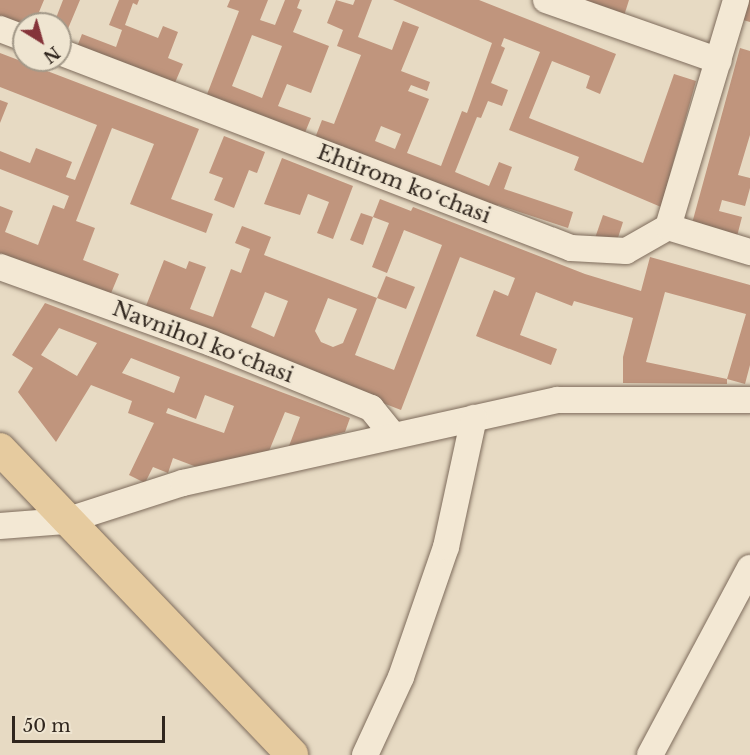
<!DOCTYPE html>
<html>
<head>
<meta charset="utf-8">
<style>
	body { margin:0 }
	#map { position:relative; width:750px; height:755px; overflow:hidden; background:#e7dac3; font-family:"Libre Baskerville",serif }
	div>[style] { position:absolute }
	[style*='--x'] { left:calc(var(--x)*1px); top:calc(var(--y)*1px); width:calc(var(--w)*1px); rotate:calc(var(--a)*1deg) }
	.building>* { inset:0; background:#c0957d }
	.roads { filter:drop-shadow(0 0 2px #7e6c5c) drop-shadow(0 0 2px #7e6c5c) }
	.minor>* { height:26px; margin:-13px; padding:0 13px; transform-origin:13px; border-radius:13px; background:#f3e8d4 }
	.major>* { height:32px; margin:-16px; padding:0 16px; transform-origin:16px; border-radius:16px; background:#e6cb9f }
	span { translate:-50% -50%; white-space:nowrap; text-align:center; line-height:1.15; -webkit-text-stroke:4.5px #efe5d1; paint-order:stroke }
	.street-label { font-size:21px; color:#30261e }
	.north { position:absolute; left:12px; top:12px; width:60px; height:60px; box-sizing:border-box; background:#efe5d1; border:2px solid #a39989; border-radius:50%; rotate:143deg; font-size:16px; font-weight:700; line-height:24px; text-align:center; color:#30261e }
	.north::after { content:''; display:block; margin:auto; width:21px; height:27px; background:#85343a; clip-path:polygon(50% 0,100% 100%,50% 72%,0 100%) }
	.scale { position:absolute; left:12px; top:716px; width:153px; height:27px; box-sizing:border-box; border:3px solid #30261e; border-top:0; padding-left:8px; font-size:18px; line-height:21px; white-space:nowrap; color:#30261e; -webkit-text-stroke:4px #efe5d1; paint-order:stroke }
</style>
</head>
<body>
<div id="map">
	<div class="building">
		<i style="clip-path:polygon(0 0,44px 0,39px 12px,56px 18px,63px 0,80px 0,62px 43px,60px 24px,24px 24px,24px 28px,0 18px)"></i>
		<i style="clip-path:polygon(119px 0,139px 0,137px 5px,133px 3px,125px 25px,158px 38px,163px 26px,178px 32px,168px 58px,183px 64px,174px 85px,77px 47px,82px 34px,116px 47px,122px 30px,109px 25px)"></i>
		<i style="clip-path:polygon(evenodd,230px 0,268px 0,260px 20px,275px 25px,285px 0,300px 0,297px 8px,302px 10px,293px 32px,329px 46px,311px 93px,287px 84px,278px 106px,311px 118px,304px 135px,206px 97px,239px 11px,227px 7px,230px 0,252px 35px,282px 46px,262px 98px,232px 86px,252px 35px)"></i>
		<i style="clip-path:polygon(evenodd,336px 0,353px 5px,355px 0,372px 0,358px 37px,392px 50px,403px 21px,419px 27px,401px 71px,430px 82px,427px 91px,411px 85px,408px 91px,429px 99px,407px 153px,441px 166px,462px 111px,467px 113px,492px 43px,393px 0,479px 0,616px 54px,600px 94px,586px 88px,590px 76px,552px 61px,529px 118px,643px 163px,674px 74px,696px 81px,661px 207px,574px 170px,579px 157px,509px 130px,540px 52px,504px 38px,501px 46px,505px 48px,491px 83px,508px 90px,502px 106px,488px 101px,481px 118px,477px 117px,455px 172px,489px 186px,499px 162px,512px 167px,504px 189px,573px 212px,568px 228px,498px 205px,496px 209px,315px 138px,322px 120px,334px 124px,361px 55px,337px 46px,343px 30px,327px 23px,336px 0,381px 126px,401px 134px,395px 149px,375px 141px,381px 126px)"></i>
		<i style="clip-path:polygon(571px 0,629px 0,623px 19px)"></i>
		<i style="clip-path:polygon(749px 0,750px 0,750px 22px,743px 20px)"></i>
		<i style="clip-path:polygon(740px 48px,750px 51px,750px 135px,738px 175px,750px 178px,750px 188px,745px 206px,722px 200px,719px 211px,742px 217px,736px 240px,691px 227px)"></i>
		<i style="clip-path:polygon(0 53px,199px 129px,171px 199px,213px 214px,206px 233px,130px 204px,154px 144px,112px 128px,76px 221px,95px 228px,83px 260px,119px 274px,109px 298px,0 256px,0 206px,13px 211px,5px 232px,38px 245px,53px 205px,64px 209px,69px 196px,0 169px,0 151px,30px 163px,36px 148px,72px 162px,66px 177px,75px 180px,97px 125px,0 87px)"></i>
		<i style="clip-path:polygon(0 100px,8px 103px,0 123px)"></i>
		<i style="clip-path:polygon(224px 136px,265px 152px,257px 173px,249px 170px,234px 208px,214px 200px,223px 178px,209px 173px)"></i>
		<i style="clip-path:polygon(282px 158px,353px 186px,333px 239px,317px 233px,329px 202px,308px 194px,300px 215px,264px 204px)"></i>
		<i style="clip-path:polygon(evenodd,380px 199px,411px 211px,413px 207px,585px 274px,641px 291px,650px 257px,750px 285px,750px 365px,745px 384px,727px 379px,746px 314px,665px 292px,646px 362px,727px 379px,727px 384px,623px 383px,623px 357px,633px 318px,574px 301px,572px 306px,536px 292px,520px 335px,557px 349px,551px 365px,476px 336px,494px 290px,508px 296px,515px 278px,460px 257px,401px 410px,144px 311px,164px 260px,186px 269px,189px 261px,206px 267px,190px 309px,213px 317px,231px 269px,241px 273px,250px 249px,235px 243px,242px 226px,271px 237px,264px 255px,377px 298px,355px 355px,394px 370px,442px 245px,404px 230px,387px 273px,372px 267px,389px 223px,373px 217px,380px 199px,265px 292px,288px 301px,274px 337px,251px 327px,265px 292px,380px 199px,328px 298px,357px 309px,343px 343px,333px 347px,321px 342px,315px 331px,328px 298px)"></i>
		<i style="clip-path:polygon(361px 213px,373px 217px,363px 245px,350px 240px)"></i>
		<i style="clip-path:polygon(603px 215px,623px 222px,616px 244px,595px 238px)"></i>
		<i style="clip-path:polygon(386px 276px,415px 287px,406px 309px,377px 298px)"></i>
		<i style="clip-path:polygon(evenodd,45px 303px,350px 418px,345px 432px,289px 446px,300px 417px,285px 412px,269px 451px,202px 469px,173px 458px,168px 473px,153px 467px,145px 483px,129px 475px,154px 423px,128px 413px,132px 401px,91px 385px,56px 442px,18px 392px,33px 368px,12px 355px,45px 303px,59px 328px,97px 343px,77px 376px,41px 355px,59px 328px,45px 303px,131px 358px,180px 377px,174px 393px,122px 373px,131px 358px,45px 303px,205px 395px,234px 406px,224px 433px,166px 413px,168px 408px,196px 419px,205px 395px)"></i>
	</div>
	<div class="roads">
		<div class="minor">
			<i style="--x:546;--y:0;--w:183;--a:19.4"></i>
			<i style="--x:0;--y:29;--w:26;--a:21"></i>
			<i style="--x:60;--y:52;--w:547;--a:20.98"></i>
			<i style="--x:571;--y:248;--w:55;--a:3.1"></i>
			<i style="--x:626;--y:251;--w:48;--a:-29.7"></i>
			<i style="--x:668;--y:227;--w:86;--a:17"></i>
			<i style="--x:668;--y:227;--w:237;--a:-73.3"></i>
			<i style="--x:0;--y:267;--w:224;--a:19.8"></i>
			<i style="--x:211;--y:343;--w:173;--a:22.1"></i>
			<i style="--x:371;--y:408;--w:36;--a:51"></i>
			<i style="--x:0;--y:526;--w:65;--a:-4.4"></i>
			<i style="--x:65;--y:521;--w:124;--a:-17.9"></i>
			<i style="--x:183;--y:483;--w:383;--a:-12.5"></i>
			<i style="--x:557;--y:400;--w:193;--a:0"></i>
			<i style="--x:365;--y:755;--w:86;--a:-65.2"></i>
			<i style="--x:401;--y:677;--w:138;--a:-70.9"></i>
			<i style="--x:446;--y:547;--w:132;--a:-77.8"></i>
			<i style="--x:650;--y:755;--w:212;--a:-61.9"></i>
		</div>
		<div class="major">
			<i style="--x:0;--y:449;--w:423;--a:46.3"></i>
		</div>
	</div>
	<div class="street-label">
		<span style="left:404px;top:184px;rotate:21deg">Ehtirom koʻchasi</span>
		<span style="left:203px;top:342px;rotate:21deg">Navnihol koʻchasi</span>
	</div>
	<div class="north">N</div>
	<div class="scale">50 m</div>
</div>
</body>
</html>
